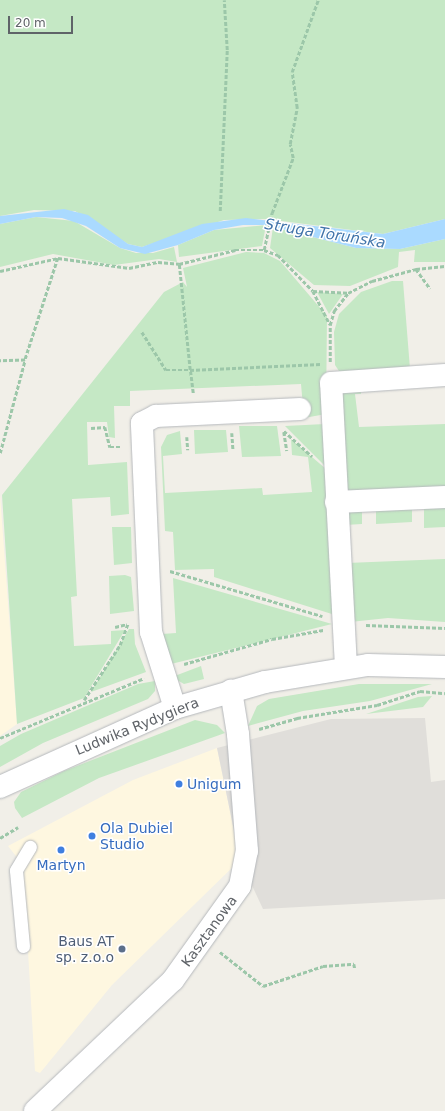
<!DOCTYPE html>
<html>
<head>
<meta charset="utf-8">
<style>
	body { margin:0 }
	#map { position:relative; width:445px; height:1111px; overflow:hidden; background:#f1efe8; font-family:"DejaVu Sans",sans-serif }
	div>[style] { position:absolute }
	[style*='--x'] { left:calc(var(--x)*1px); top:calc(var(--y)*1px); width:calc(var(--w)*1px); rotate:calc(var(--a)*1deg) }
	.commercial>* { inset:0; background:#fef7e0 }
	.industrial>* { inset:0; background:#e0deda }
	.green>* { inset:0; background:#c5e8c5 }
	.water>* { inset:0; background:#aadaff }
	.path>* { height:2.5px; margin-top:-1.25px; transform-origin:0; background:repeating-linear-gradient(90deg,#9cc7a9 0 4px,transparent 0 6px) }
	.roads { filter:drop-shadow(0 0 1px #b5b8bc) drop-shadow(0 0 1px #b5b8bc) }
	.service>* { height:13px; margin:-6.5px; padding:0 6.5px; transform-origin:6.5px; border-radius:6.5px; background:#fff }
	.minor>* { height:22px; margin:-11px; padding:0 11px; transform-origin:11px; border-radius:11px; background:#fff }
	.tertiary>* { height:22px; margin:-11px; padding:0 11px; transform-origin:11px; border-radius:11px; background:#fff }
	.dots>* { width:11px; height:11px; translate:-50% -50%; box-sizing:border-box; border:2px solid #fff; border-radius:50% }
	span { translate:-50% -50%; white-space:nowrap; text-align:center; line-height:1.15; -webkit-text-stroke:3px #fff; paint-order:stroke }
	.street-label { font-size:14px; color:#5f6368 }
	.shop-label { font-size:14px; color:#366cbe }
	.left { translate:0 -50%; text-align:left }
	.service-label { font-size:14px; color:#4e5e75 }
	.right { translate:-100% -50%; text-align:right }
	.water-label { font-size:15px; color:#4174aa; font-style:italic }
	.scale { position:absolute; left:8px; top:16px; width:65px; height:18px; box-sizing:border-box; border:2px solid #5f6368; border-top:0; padding-left:5px; font-size:12px; line-height:14px; white-space:nowrap; color:#5f6368; -webkit-text-stroke:3px #fff; paint-order:stroke }
</style>
</head>
<body>
<div id="map">
	<div class="commercial">
		<i style="clip-path:polygon(0 495px,17px 724px,0 736px)"></i>
		<i style="clip-path:polygon(217px 748px,240px 860px,112px 985px,40px 1073px,35px 1071px,23px 865px,8px 846px,133px 780px)"></i>
	</div>
	<div class="industrial">
		<i style="clip-path:polygon(425px 718px,431px 782px,445px 780px,445px 899px,263px 909px,240px 860px,217px 748px,331px 719px)"></i>
	</div>
	<div class="green">
		<i style="clip-path:polygon(0 0,445px 0,445px 219px,383px 234px,266px 219px,224px 220px,142px 247px,128px 244px,75px 211px,34px 210px,0 216px)"></i>
		<i style="clip-path:polygon(36px 217px,74px 221px,120px 248px,136px 253px,153px 253px,174px 247px,177px 262px,159px 259px,114px 265px,53px 254px,0 267px,0 224px)"></i>
		<i style="clip-path:polygon(266px 225px,262px 246px,179px 257px,178px 245px,214px 230px)"></i>
		<i style="clip-path:polygon(273px 227px,356px 248px,400px 249px,445px 239px,445px 262px,414px 262px,415px 250px,399px 252px,398px 267px,350px 286px,314px 285px,270px 248px)"></i>
		<i style="clip-path:polygon(246px 252px,264px 253px,280px 261px,327px 316px,326px 414px,304px 418px,301px 384px,130px 391px,130px 406px,114px 406px,115px 438px,109px 437px,107px 422px,87px 422px,88px 465px,127px 462px,129px 514px,111px 516px,110px 497px,72px 499px,77px 596px,71px 597px,74px 646px,111px 644px,111px 631px,125px 630px,84px 698px,17px 724px,2px 495px,164px 292px,183px 282px,187px 287px,183px 268px)"></i>
		<i style="clip-path:polygon(392px 281px,403px 281px,410px 369px,339px 371px,335px 365px,334px 332px,339px 314px,361px 292px)"></i>
		<i style="clip-path:polygon(317px 292px,343px 294px,329px 314px)"></i>
		<i style="clip-path:polygon(361px 388px,361px 394px,355px 394px,359px 427px,445px 424px,445px 488px,346px 492px,337px 393px)"></i>
		<i style="clip-path:polygon(325px 424px,327px 468px,285px 426px)"></i>
		<i style="clip-path:polygon(277px 426px,281px 456px,242px 457px,239px 426px)"></i>
		<i style="clip-path:polygon(194px 430px,226px 430px,228px 452px,195px 454px)"></i>
		<i style="clip-path:polygon(180px 431px,182px 454px,163px 456px,165px 493px,262px 488px,263px 495px,312px 492px,308px 457px,292px 455px,291px 439px,326px 469px,335px 615px,214px 577px,214px 569px,175px 570px,173px 532px,165px 531px,161px 447px,167px 435px)"></i>
		<i style="clip-path:polygon(412px 505px,412px 522px,376px 524px,376px 508px)"></i>
		<i style="clip-path:polygon(445px 505px,445px 527px,424px 528px,424px 507px)"></i>
		<i style="clip-path:polygon(362px 507px,362px 524px,345px 525px,347px 563px,445px 559px,445px 622px,388px 618px,350px 622px,343px 512px)"></i>
		<i style="clip-path:polygon(112px 527px,131px 527px,132px 563px,114px 565px)"></i>
		<i style="clip-path:polygon(125px 575px,131px 577px,134px 611px,110px 614px,109px 576px)"></i>
		<i style="clip-path:polygon(173px 578px,332px 624px,167px 665px,162px 634px,176px 633px)"></i>
		<i style="clip-path:polygon(129px 629px,134px 629px,135px 644px,146px 672px,91px 692px)"></i>
		<i style="clip-path:polygon(201px 666px,204px 679px,184px 684px,172px 677px)"></i>
		<i style="clip-path:polygon(155px 681px,155px 691px,148px 699px,43px 743px,0 767px,0 746px,21px 734px,138px 684px)"></i>
		<i style="clip-path:polygon(359px 684px,432px 684px,370px 701px,303px 711px,248px 726px,257px 706px,269px 699px)"></i>
		<i style="clip-path:polygon(432px 696px,423px 707px,366px 714px,418px 697px)"></i>
		<i style="clip-path:polygon(195px 720px,217px 725px,225px 733px,99px 778px,22px 818px,15px 808px,14px 802px,21px 792px,64px 771px)"></i>
	</div>
	<div class="water">
		<i style="clip-path:polygon(64px 209px,88px 215px,128px 244px,142px 247px,202px 224px,246px 218px,383px 234px,445px 219px,445px 239px,400px 249px,356px 248px,266px 225px,243px 225px,214px 230px,178px 245px,145px 254px,120px 248px,86px 226px,62px 218px,36px 217px,0 224px,0 216px)"></i>
	</div>
	<div class="path">
		<i style="--x:220;--y:211;--w:161;--a:-87.5"></i>
		<i style="--x:227;--y:50;--w:50;--a:-93.4"></i>
		<i style="--x:264;--y:250;--w:38;--a:-78"></i>
		<i style="--x:272;--y:213;--w:59;--a:-69.1"></i>
		<i style="--x:293;--y:158;--w:14;--a:-102"></i>
		<i style="--x:290;--y:144;--w:37;--a:-79"></i>
		<i style="--x:297;--y:108;--w:36;--a:-98"></i>
		<i style="--x:292;--y:72;--w:77;--a:-70.1"></i>
		<i style="--x:58;--y:258;--w:72;--a:8"></i>
		<i style="--x:129;--y:268;--w:30;--a:-12"></i>
		<i style="--x:158;--y:262;--w:21;--a:5"></i>
		<i style="--x:179;--y:264;--w:58;--a:-14"></i>
		<i style="--x:235;--y:250;--w:29;--a:0"></i>
		<i style="--x:264;--y:250;--w:15;--a:20"></i>
		<i style="--x:278;--y:255;--w:50;--a:45.8"></i>
		<i style="--x:313;--y:291;--w:35;--a:3"></i>
		<i style="--x:416;--y:269;--w:24;--a:54"></i>
		<i style="--x:0;--y:271;--w:59;--a:-12.6"></i>
		<i style="--x:58;--y:258;--w:107;--a:107.9"></i>
		<i style="--x:25;--y:360;--w:25;--a:178"></i>
		<i style="--x:313;--y:291;--w:37;--a:63"></i>
		<i style="--x:142;--y:332;--w:45;--a:57.7"></i>
		<i style="--x:166;--y:370;--w:24;--a:0"></i>
		<i style="--x:190;--y:370;--w:107;--a:-95.9"></i>
		<i style="--x:330;--y:362;--w:37;--a:-90"></i>
		<i style="--x:330;--y:325;--w:15;--a:-74"></i>
		<i style="--x:334;--y:311;--w:23;--a:-52"></i>
		<i style="--x:348;--y:293;--w:27;--a:-27"></i>
		<i style="--x:372;--y:281;--w:46;--a:-15.3"></i>
		<i style="--x:416;--y:269;--w:29;--a:-6"></i>
		<i style="--x:193;--y:393;--w:23;--a:-97"></i>
		<i style="--x:190;--y:370;--w:131;--a:-2.6"></i>
		<i style="--x:91;--y:428;--w:14;--a:-4"></i>
		<i style="--x:105;--y:427;--w:21;--a:76"></i>
		<i style="--x:110;--y:447;--w:12;--a:0"></i>
		<i style="--x:284;--y:431;--w:38;--a:42"></i>
		<i style="--x:284;--y:432;--w:19;--a:81"></i>
		<i style="--x:232;--y:433;--w:16;--a:86"></i>
		<i style="--x:187;--y:437;--w:13;--a:86"></i>
		<i style="--x:0;--y:453;--w:96;--a:-75"></i>
		<i style="--x:170;--y:571;--w:159;--a:16.5"></i>
		<i style="--x:366;--y:625;--w:79;--a:2.2"></i>
		<i style="--x:115;--y:627;--w:12;--a:-14"></i>
		<i style="--x:184;--y:664;--w:91;--a:-15.9"></i>
		<i style="--x:272;--y:639;--w:52;--a:-10"></i>
		<i style="--x:84;--y:700;--w:66;--a:-56.8"></i>
		<i style="--x:120;--y:645;--w:23;--a:-70"></i>
		<i style="--x:259;--y:729;--w:40;--a:-16"></i>
		<i style="--x:297;--y:718;--w:81;--a:-9.2"></i>
		<i style="--x:377;--y:705;--w:45;--a:-18"></i>
		<i style="--x:420;--y:691;--w:25;--a:5"></i>
		<i style="--x:0;--y:738;--w:156;--a:-22.6"></i>
		<i style="--x:0;--y:838;--w:21;--a:-31"></i>
		<i style="--x:220;--y:952;--w:55;--a:38.3"></i>
		<i style="--x:263;--y:986;--w:63;--a:-18.4"></i>
		<i style="--x:323;--y:966;--w:31;--a:-4"></i>
		<i style="--x:354;--y:964;--w:5;--a:79"></i>
	</div>
	<div class="roads">
		<div class="service">
			<i style="--x:23;--y:946;--w:76;--a:-95.3"></i>
			<i style="--x:16;--y:870;--w:27;--a:-59"></i>
		</div>
		<div class="minor">
			<i style="--x:336;--y:502;--w:109;--a:-2.6"></i>
			<i style="--x:346;--y:667;--w:284;--a:-93"></i>
			<i style="--x:331;--y:383;--w:114;--a:-4"></i>
			<i style="--x:175;--y:708;--w:80;--a:-107.5"></i>
			<i style="--x:151;--y:632;--w:209;--a:-92.5"></i>
			<i style="--x:142;--y:423;--w:16;--a:-27"></i>
			<i style="--x:156;--y:416;--w:144;--a:-2.8"></i>
			<i style="--x:35;--y:1111;--w:190;--a:-43.5"></i>
			<i style="--x:173;--y:980;--w:115;--a:-54.5"></i>
			<i style="--x:240;--y:886;--w:36;--a:-79"></i>
			<i style="--x:247;--y:851;--w:117;--a:-94.4"></i>
			<i style="--x:238;--y:734;--w:44;--a:-99.2"></i>
		</div>
		<div class="tertiary">
			<i style="--x:0;--y:787;--w:192;--a:-24.3"></i>
			<i style="--x:175;--y:708;--w:94;--a:-16.1"></i>
			<i style="--x:265;--y:682;--w:104;--a:-9.4"></i>
			<i style="--x:368;--y:665;--w:77;--a:1.5"></i>
		</div>
	</div>
	<div class="dots">
		<i style="left:179px;top:784px;background:#3f7fe0"></i>
		<i style="left:92px;top:836px;background:#3f7fe0"></i>
		<i style="left:61px;top:850px;background:#3f7fe0"></i>
		<i style="left:122px;top:949px;background:#5c6f8a"></i>
	</div>
	<div class="street-label">
		<span style="left:137px;top:726px;rotate:-22deg">Ludwika Rydygiera</span>
		<span style="left:209px;top:931px;rotate:-54deg">Kasztanowa</span>
	</div>
	<div class="shop-label">
		<span class="left" style="left:187px;top:784px">Unigum</span>
		<span class="left" style="left:100px;top:836px">Ola Dubiel<br>Studio</span>
		<span style="left:61px;top:865px">Martyn</span>
	</div>
	<div class="service-label">
		<span class="right" style="left:114px;top:949px">Baus AT<br>sp. z.o.o</span>
	</div>
	<div class="water-label">
		<span style="left:325px;top:234px;rotate:9deg">Struga Toruńska</span>
	</div>
	<div class="scale">20 m</div>
</div>
</body>
</html>
